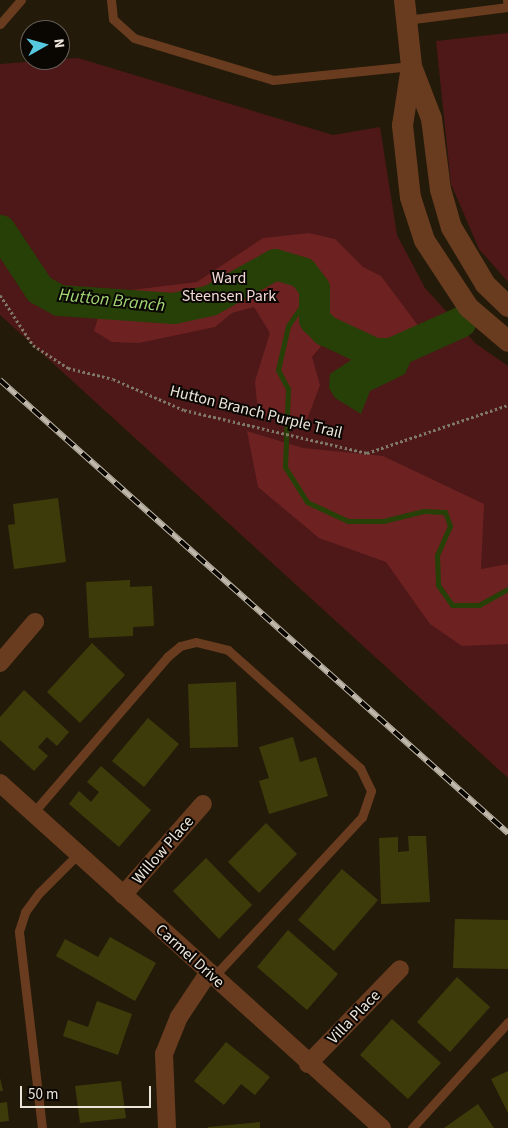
<!DOCTYPE html>
<html>
<head>
<meta charset="utf-8">
<style>
	body { margin:0 }
	#map { position:relative; width:508px; height:1128px; overflow:hidden; background:#241a09; font-family:"Source Sans 3",sans-serif }
	div>[style] { position:absolute }
	[style*='--x'] { left:calc(var(--x)*1px); top:calc(var(--y)*1px); width:calc(var(--w)*1px); rotate:calc(var(--a)*1deg) }
	.green>* { inset:0; background:#4d1817 }
	.forest>* { inset:0; background:#6d2121 }
	.water>* { inset:0; background:#264007 }
	.stream>* { height:5px; margin:-2.5px; padding:0 2.5px; transform-origin:2.5px; border-radius:2.5px; background:#264007 }
	.river>* { height:31px; margin:-15.5px; padding:0 15.5px; transform-origin:15.5px; border-radius:15.5px; background:#264007 }
	.building>* { inset:0; background:#3e3b0b }
	.path>* { height:3px; margin-top:-1.5px; transform-origin:0; background:repeating-linear-gradient(90deg,#7f7768 0 2.5px,transparent 0 5px) }
	.service>* { height:9px; margin:-4.5px; padding:0 4.5px; transform-origin:4.5px; border-radius:4.5px; background:#693c20 }
	.minor>* { height:18px; margin:-9px; padding:0 9px; transform-origin:9px; border-radius:9px; background:#693c20 }
	.tertiary>* { height:21px; margin:-10.5px; padding:0 10.5px; transform-origin:10.5px; border-radius:10.5px; background:#693c20 }
	.rail>* { height:5.5px; margin-top:-2.75px; transform-origin:0; background:repeating-linear-gradient(90deg,#0a0602 0 11px,#bfb8ab 0 22px); box-sizing:border-box; border-block:1px solid #bfb8ab }
	span { translate:-50% -50%; white-space:nowrap; text-align:center; line-height:1.15; -webkit-text-stroke:4px #0a0602; paint-order:stroke }
	.park-label { font-size:16px; color:#f2d9d7 }
	.street-label { font-size:16px; color:#ece5da }
	.water-label { font-size:18px; color:#a2d674; font-style:italic }
	.north { position:absolute; left:20px; top:20px; width:50px; height:50px; box-sizing:border-box; background:#0a0602; border:1px solid #645f58; border-radius:50%; rotate:83deg; font-size:14px; font-weight:700; line-height:20px; text-align:center; color:#ece5da }
	.north::after { content:''; display:block; margin:auto; width:18px; height:22px; background:#56c9e0; clip-path:polygon(50% 0,100% 100%,50% 72%,0 100%) }
	.scale { position:absolute; left:20px; top:1086px; width:131px; height:22px; box-sizing:border-box; border:2px solid #ece5da; border-top:0; padding-left:6px; font-size:15px; line-height:18px; white-space:nowrap; color:#ece5da; -webkit-text-stroke:4px #0a0602; paint-order:stroke }
</style>
</head>
<body>
<div id="map">
	<div class="green">
		<i style="clip-path:polygon(508px 33px,508px 282px,479px 249px,451px 184px,436px 41px)"></i>
		<i style="clip-path:polygon(78px 58px,333px 135px,380px 127px,397px 235px,425px 288px,475px 343px,508px 366px,508px 778px,0 315px,0 64px)"></i>
	</div>
	<div class="forest">
		<i style="clip-path:polygon(309px 233px,335px 239px,363px 267px,381px 276px,420px 328px,418px 336px,368px 341px,336px 328px,312px 357px,320px 385px,305px 425px,258px 414px,255px 381px,270px 333px,254px 307px,232px 313px,215px 327px,139px 343px,112px 342px,94px 331px,104px 298px,115px 292px,197px 282px,263px 238px)"></i>
		<i style="clip-path:polygon(247px 431px,303px 448px,383px 456px,484px 504px,481px 569px,508px 564px,508px 644px,462px 646px,430px 624px,386px 562px,319px 538px,258px 487px)"></i>
	</div>
	<div class="water">
		<i style="clip-path:polygon(430px 329px,435px 344px,413px 356px,405px 374px,370px 391px,361px 414px,335px 398px,329px 388px,330px 374px,354px 358px,348px 349px,335px 343px,338px 332px,380px 348px)"></i>
	</div>
	<div class="stream">
		<i style="--x:314;--y:288;--w:46;--a:124.4"></i>
		<i style="--x:288;--y:326;--w:45;--a:102.8"></i>
		<i style="--x:278;--y:370;--w:21;--a:62"></i>
		<i style="--x:288;--y:389;--w:78;--a:92.2"></i>
		<i style="--x:285;--y:467;--w:41;--a:57.8"></i>
		<i style="--x:307;--y:502;--w:45;--a:24.9"></i>
		<i style="--x:348;--y:521;--w:35;--a:0"></i>
		<i style="--x:383;--y:521;--w:42;--a:-13.7"></i>
		<i style="--x:424;--y:511;--w:21;--a:3"></i>
		<i style="--x:445;--y:512;--w:15;--a:70"></i>
		<i style="--x:450;--y:526;--w:32;--a:114"></i>
		<i style="--x:437;--y:555;--w:30;--a:88"></i>
		<i style="--x:438;--y:585;--w:24;--a:55"></i>
		<i style="--x:452;--y:605;--w:27;--a:0"></i>
		<i style="--x:479;--y:605;--w:33;--a:-29"></i>
	</div>
	<div class="river">
		<i style="--x:0;--y:230;--w:71;--a:56.5"></i>
		<i style="--x:39;--y:289;--w:23;--a:29"></i>
		<i style="--x:59;--y:300;--w:114;--a:4"></i>
		<i style="--x:173;--y:308;--w:38;--a:-12"></i>
		<i style="--x:210;--y:300;--w:74;--a:-29"></i>
		<i style="--x:275;--y:264;--w:28;--a:17"></i>
		<i style="--x:302;--y:272;--w:20;--a:53"></i>
		<i style="--x:314;--y:288;--w:31;--a:90"></i>
		<i style="--x:314;--y:319;--w:16;--a:45"></i>
		<i style="--x:325;--y:330;--w:54;--a:25.1"></i>
		<i style="--x:374;--y:353;--w:17;--a:0"></i>
		<i style="--x:391;--y:353;--w:76;--a:-24.2"></i>
	</div>
	<div class="building">
		<i style="clip-path:polygon(58px 498px,66px 562px,14px 569px,8px 525px,15px 524px,13px 504px)"></i>
		<i style="clip-path:polygon(130px 580px,130px 587px,152px 586px,154px 626px,133px 627px,133px 636px,89px 638px,86px 582px)"></i>
		<i style="clip-path:polygon(92px 643px,125px 675px,80px 723px,47px 692px)"></i>
		<i style="clip-path:polygon(236px 682px,238px 747px,190px 748px,188px 684px)"></i>
		<i style="clip-path:polygon(24px 690px,69px 732px,57px 746px,47px 737px,38px 747px,48px 756px,34px 771px,0 740px,0 717px)"></i>
		<i style="clip-path:polygon(148px 718px,179px 744px,144px 787px,112px 761px)"></i>
		<i style="clip-path:polygon(293px 737px,300px 762px,316px 757px,328px 796px,269px 814px,259px 781px,269px 778px,259px 747px)"></i>
		<i style="clip-path:polygon(101px 766px,151px 810px,119px 847px,69px 804px,79px 791px,91px 802px,99px 792px,87px 782px)"></i>
		<i style="clip-path:polygon(266px 823px,297px 854px,259px 893px,228px 862px)"></i>
		<i style="clip-path:polygon(408px 836px,426px 836px,430px 902px,381px 904px,379px 838px,398px 837px,398px 852px,409px 851px)"></i>
		<i style="clip-path:polygon(206px 858px,252px 905px,219px 939px,173px 891px)"></i>
		<i style="clip-path:polygon(342px 869px,378px 900px,334px 951px,298px 920px)"></i>
		<i style="clip-path:polygon(455px 919px,508px 920px,508px 969px,453px 968px)"></i>
		<i style="clip-path:polygon(288px 930px,338px 974px,307px 1010px,257px 967px)"></i>
		<i style="clip-path:polygon(110px 937px,156px 963px,135px 1001px,56px 956px,65px 939px,98px 957px)"></i>
		<i style="clip-path:polygon(457px 977px,490px 1007px,450px 1052px,417px 1022px)"></i>
		<i style="clip-path:polygon(97px 1001px,132px 1014px,118px 1055px,63px 1036px,68px 1020px,88px 1027px)"></i>
		<i style="clip-path:polygon(392px 1019px,441px 1063px,408px 1099px,360px 1055px)"></i>
		<i style="clip-path:polygon(226px 1042px,270px 1077px,255px 1095px,241px 1084px,224px 1105px,194px 1081px)"></i>
		<i style="clip-path:polygon(508px 1071px,508px 1113px,491px 1079px)"></i>
		<i style="clip-path:polygon(0 1078px,3px 1091px,0 1091px)"></i>
		<i style="clip-path:polygon(121px 1081px,126px 1118px,80px 1123px,75px 1086px)"></i>
		<i style="clip-path:polygon(7px 1102px,9px 1121px,0 1122px,0 1103px)"></i>
		<i style="clip-path:polygon(478px 1104px,494px 1128px,444px 1128px)"></i>
		<i style="clip-path:polygon(260px 1122px,260px 1128px,208px 1128px,208px 1127px)"></i>
	</div>
	<div class="path">
		<i style="--x:0;--y:295;--w:60;--a:56.6"></i>
		<i style="--x:33;--y:345;--w:42;--a:33.3"></i>
		<i style="--x:68;--y:368;--w:46;--a:13.7"></i>
		<i style="--x:113;--y:379;--w:77;--a:23.6"></i>
		<i style="--x:184;--y:410;--w:188;--a:13.2"></i>
		<i style="--x:367;--y:453;--w:149;--a:-18.8"></i>
	</div>
	<div class="service">
		<i style="--x:111;--y:0;--w:19;--a:84"></i>
		<i style="--x:113;--y:19;--w:28;--a:42"></i>
		<i style="--x:134;--y:38;--w:145;--a:16.8"></i>
		<i style="--x:273;--y:80;--w:139;--a:-5.8"></i>
		<i style="--x:406;--y:20;--w:103;--a:-7.3"></i>
		<i style="--x:508;--y:7;--w:7;--a:-98"></i>
		<i style="--x:0;--y:24;--w:32;--a:-49"></i>
		<i style="--x:33;--y:813;--w:206;--a:-49.3"></i>
		<i style="--x:167;--y:657;--w:17;--a:-40"></i>
		<i style="--x:180;--y:646;--w:16;--a:-14"></i>
		<i style="--x:196;--y:642;--w:33;--a:14"></i>
		<i style="--x:228;--y:650;--w:177;--a:41.8"></i>
		<i style="--x:360;--y:768;--w:25;--a:64"></i>
		<i style="--x:371;--y:791;--w:28;--a:109"></i>
		<i style="--x:362;--y:817;--w:217;--a:132.9"></i>
		<i style="--x:42;--y:1128;--w:198;--a:-96.7"></i>
		<i style="--x:19;--y:931;--w:20;--a:-72"></i>
		<i style="--x:25;--y:912;--w:24;--a:-54"></i>
		<i style="--x:39;--y:893;--w:55;--a:-45"></i>
		<i style="--x:412;--y:1128;--w:143;--a:-47.8"></i>
	</div>
	<div class="minor">
		<i style="--x:0;--y:663;--w:54;--a:-49.5"></i>
		<i style="--x:0;--y:783;--w:515;--a:42.09"></i>
		<i style="--x:123;--y:895;--w:121;--a:-48.7"></i>
		<i style="--x:308;--y:1064;--w:132;--a:-45.9"></i>
		<i style="--x:167;--y:1128;--w:74;--a:-92.3"></i>
		<i style="--x:164;--y:1054;--w:40;--a:-68"></i>
		<i style="--x:179;--y:1017;--w:54;--a:-56.3"></i>
	</div>
	<div class="tertiary">
		<i style="--x:404;--y:0;--w:66;--a:83.9"></i>
		<i style="--x:411;--y:66;--w:56;--a:69"></i>
		<i style="--x:431;--y:118;--w:72;--a:82.8"></i>
		<i style="--x:440;--y:189;--w:40;--a:74"></i>
		<i style="--x:451;--y:227;--w:66;--a:59.2"></i>
		<i style="--x:485;--y:284;--w:32;--a:44"></i>
		<i style="--x:411;--y:66;--w:60;--a:98.7"></i>
		<i style="--x:402;--y:125;--w:72;--a:83.7"></i>
		<i style="--x:410;--y:197;--w:45;--a:72"></i>
		<i style="--x:424;--y:240;--w:80;--a:56.7"></i>
		<i style="--x:468;--y:307;--w:52;--a:40.4"></i>
	</div>
	<div class="rail">
		<i style="--x:0;--y:380;--w:681;--a:41.72"></i>
	</div>
	<div class="park-label">
		<span style="left:229px;top:287px">Ward<br>Steensen Park</span>
	</div>
	<div class="street-label">
		<span style="left:256px;top:412px;rotate:14deg">Hutton Branch Purple Trail</span>
		<span style="left:163px;top:850px;rotate:-49deg">Willow Place</span>
		<span style="left:190px;top:956px;rotate:42deg">Carmel Drive</span>
		<span style="left:354px;top:1017px;rotate:-46deg">Villa Place</span>
	</div>
	<div class="water-label">
		<span style="left:112px;top:301px;rotate:6deg">Hutton Branch</span>
	</div>
	<div class="north">N</div>
	<div class="scale">50 m</div>
</div>
</body>
</html>
